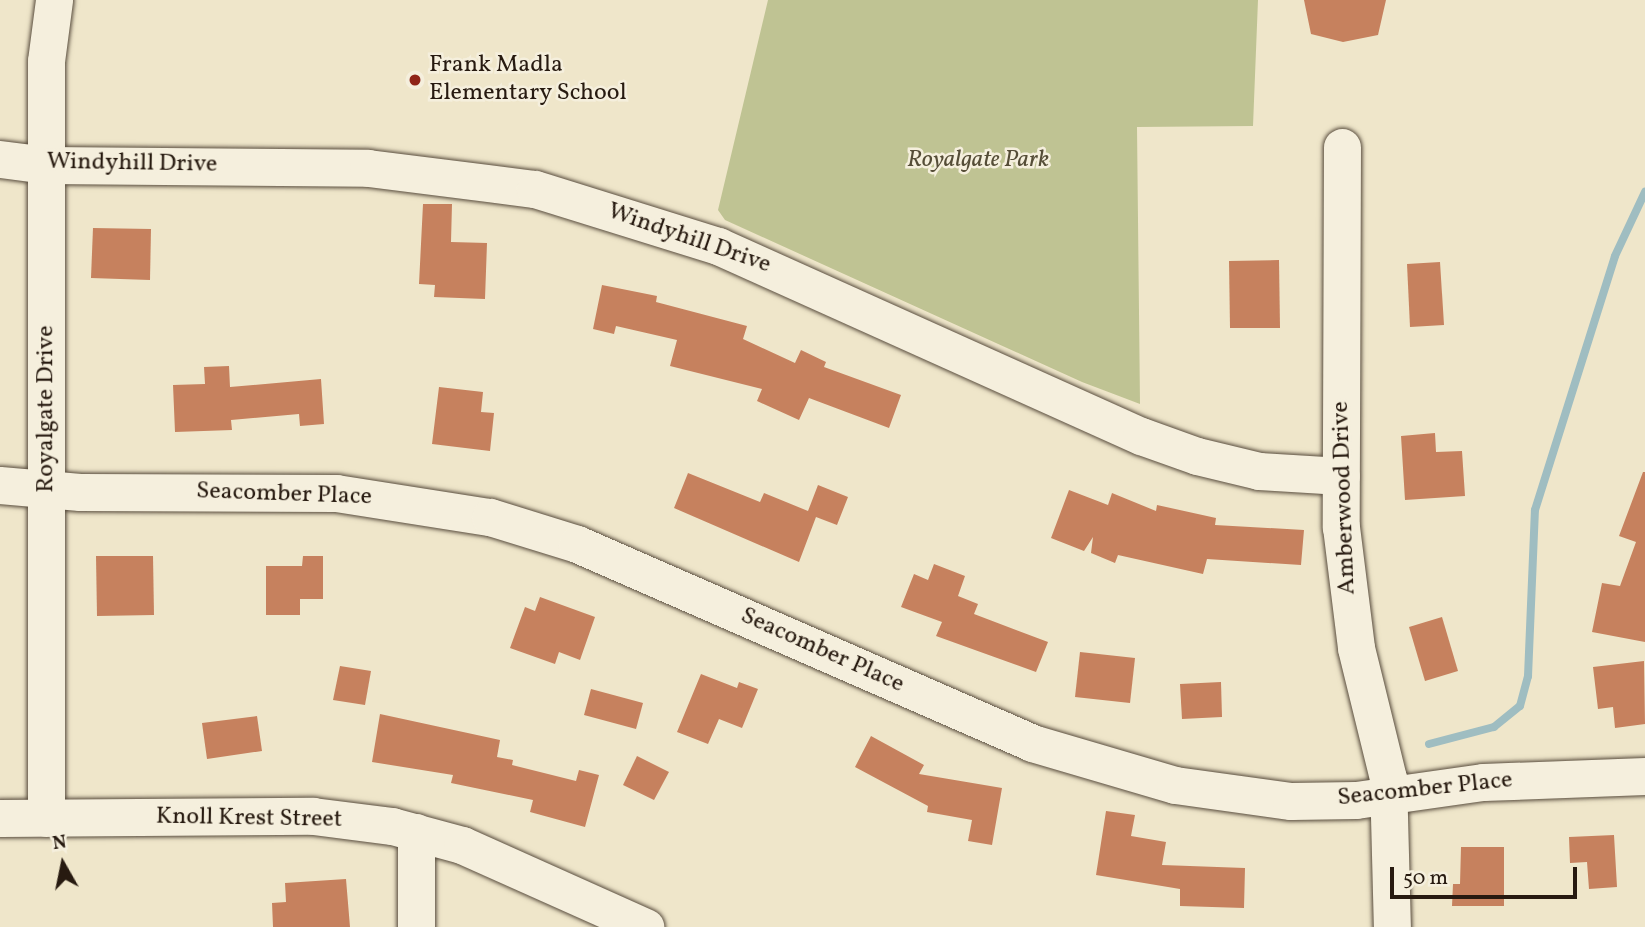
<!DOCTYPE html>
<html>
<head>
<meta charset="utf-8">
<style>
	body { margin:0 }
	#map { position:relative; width:1645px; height:927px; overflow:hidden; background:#efe6ca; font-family:Vollkorn,serif }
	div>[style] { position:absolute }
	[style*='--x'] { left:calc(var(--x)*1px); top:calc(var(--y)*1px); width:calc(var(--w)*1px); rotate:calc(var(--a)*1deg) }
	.green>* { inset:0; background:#bfc393 }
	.stream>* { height:8px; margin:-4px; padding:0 4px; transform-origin:4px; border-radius:4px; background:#9fbdc1 }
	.building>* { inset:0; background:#c6815e }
	.roads { filter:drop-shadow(0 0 2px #594d3e) drop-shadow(0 0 2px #594d3e) }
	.minor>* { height:37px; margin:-18.5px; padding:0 18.5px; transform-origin:18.5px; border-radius:18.5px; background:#f5efdd }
	.dots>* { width:19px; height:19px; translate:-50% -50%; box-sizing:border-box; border:4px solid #f5efdd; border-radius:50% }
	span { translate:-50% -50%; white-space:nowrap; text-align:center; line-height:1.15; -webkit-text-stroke:5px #f5efdd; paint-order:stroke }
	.poi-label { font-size:24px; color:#271a10 }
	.left { translate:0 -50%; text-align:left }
	.park-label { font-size:24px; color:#554d37; font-style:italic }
	.street-label { font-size:24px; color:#271a10 }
	.north { position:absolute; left:28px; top:829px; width:70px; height:70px; -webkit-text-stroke:5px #f5efdd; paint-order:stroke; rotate:351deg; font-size:19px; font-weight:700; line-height:28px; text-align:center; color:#271a10 }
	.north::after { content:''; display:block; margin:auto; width:24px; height:32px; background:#271a10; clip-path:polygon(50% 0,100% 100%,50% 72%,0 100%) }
	.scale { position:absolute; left:1390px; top:867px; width:187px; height:32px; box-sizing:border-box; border:4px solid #271a10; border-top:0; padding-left:9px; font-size:21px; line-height:24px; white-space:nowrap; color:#271a10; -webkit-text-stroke:5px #f5efdd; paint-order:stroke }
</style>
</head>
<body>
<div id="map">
	<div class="green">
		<i style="clip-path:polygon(768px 0,1258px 0,1253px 126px,1137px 127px,1140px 404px,1082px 382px,725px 220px,718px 210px)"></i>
	</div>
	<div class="stream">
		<i style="--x:1429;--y:744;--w:67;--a:-14.7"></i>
		<i style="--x:1494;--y:727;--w:33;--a:-39"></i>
		<i style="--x:1520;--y:706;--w:31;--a:-75"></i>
		<i style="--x:1528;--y:676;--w:166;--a:-87.6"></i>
		<i style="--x:1535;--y:510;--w:266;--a:-72.5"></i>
		<i style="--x:1615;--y:256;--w:71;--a:-64.9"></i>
	</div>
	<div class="building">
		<i style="clip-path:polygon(1304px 0,1386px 0,1378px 35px,1343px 42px,1311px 34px)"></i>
		<i style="clip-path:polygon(423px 204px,452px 204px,451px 242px,487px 243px,485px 299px,434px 297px,435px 285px,419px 284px)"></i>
		<i style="clip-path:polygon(93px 228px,151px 229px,150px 280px,91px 278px)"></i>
		<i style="clip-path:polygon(1279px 260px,1280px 328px,1230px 328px,1229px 261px)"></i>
		<i style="clip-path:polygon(1440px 262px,1444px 325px,1410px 327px,1407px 264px)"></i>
		<i style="clip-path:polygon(602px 285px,657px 296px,656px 302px,747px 326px,743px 339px,795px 363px,801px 350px,826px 362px,824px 367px,901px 395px,889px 428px,809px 398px,799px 420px,757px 401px,762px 389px,670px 366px,677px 340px,616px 326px,614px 334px,593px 329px)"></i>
		<i style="clip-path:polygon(229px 366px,230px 387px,321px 379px,324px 424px,300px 426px,299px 414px,231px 420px,232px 430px,175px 432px,173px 385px,205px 384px,204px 367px)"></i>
		<i style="clip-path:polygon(439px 387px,483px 392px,481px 412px,494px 413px,490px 451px,432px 444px)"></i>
		<i style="clip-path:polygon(1435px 433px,1436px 452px,1462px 451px,1465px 496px,1405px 500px,1401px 436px)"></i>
		<i style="clip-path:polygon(1643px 472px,1645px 472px,1645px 642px,1592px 632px,1602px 583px,1620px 586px,1636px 542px,1619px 536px)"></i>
		<i style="clip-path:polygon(688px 473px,760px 502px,764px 493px,808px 511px,818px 485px,848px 497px,837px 525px,816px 517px,799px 562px,674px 508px)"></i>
		<i style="clip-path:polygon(1069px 490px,1108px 505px,1112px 493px,1156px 511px,1157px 505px,1216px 518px,1215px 525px,1304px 530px,1301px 565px,1207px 559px,1203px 574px,1118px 555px,1115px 563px,1091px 553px,1093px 537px,1084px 551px,1051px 538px)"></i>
		<i style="clip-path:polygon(96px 556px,153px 556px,154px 615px,97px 616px)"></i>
		<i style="clip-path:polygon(303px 556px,323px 556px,323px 599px,300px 599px,300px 615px,266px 615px,266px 566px,302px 566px)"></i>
		<i style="clip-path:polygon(934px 564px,965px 576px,958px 596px,978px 604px,974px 614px,1048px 642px,1036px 672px,936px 636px,942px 622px,901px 607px,914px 574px,928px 580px)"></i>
		<i style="clip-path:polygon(540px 597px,595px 617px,580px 660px,559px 652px,555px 664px,510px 648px,525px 607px,535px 611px)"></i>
		<i style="clip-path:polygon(1442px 617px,1458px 671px,1425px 681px,1409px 627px)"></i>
		<i style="clip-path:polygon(1080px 652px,1135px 658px,1130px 703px,1075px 697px)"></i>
		<i style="clip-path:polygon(1644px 661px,1645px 724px,1615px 728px,1613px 707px,1598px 709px,1593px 667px)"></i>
		<i style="clip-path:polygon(340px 666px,371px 671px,365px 705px,333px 700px)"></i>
		<i style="clip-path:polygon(701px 674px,737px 688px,739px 682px,758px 689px,742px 728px,719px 719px,708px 744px,677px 732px)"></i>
		<i style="clip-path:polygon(1221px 682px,1222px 717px,1182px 719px,1180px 684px)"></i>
		<i style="clip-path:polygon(591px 689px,643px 703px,636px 729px,584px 715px)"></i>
		<i style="clip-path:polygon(380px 714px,500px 740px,497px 757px,513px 760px,512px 765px,576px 781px,579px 770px,599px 775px,585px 827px,530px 812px,533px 800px,451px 783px,453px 775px,372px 762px)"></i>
		<i style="clip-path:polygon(257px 716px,262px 751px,207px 759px,202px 723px)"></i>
		<i style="clip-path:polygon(871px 736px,924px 765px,919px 774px,1002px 788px,992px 845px,968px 841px,972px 820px,927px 812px,928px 806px,855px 767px)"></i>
		<i style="clip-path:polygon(637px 756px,669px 772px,654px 800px,623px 785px)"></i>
		<i style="clip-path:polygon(1106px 811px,1135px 815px,1131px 836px,1166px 842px,1162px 865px,1245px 868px,1244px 908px,1180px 906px,1180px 889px,1096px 875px)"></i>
		<i style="clip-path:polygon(1614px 835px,1617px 887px,1589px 889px,1587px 862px,1570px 863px,1569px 837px)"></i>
		<i style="clip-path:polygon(1461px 847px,1504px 847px,1504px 906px,1452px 906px,1453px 884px,1460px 884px)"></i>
		<i style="clip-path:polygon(346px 879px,350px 927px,273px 927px,272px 903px,286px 902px,285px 883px)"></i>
	</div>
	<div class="roads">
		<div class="minor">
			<i style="--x:1342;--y:147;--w:380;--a:90.2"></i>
			<i style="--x:1341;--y:527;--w:122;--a:82.9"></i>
			<i style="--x:1356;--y:648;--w:134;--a:76.2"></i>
			<i style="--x:1388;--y:778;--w:149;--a:88.5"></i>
			<i style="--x:0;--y:159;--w:46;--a:7.4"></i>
			<i style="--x:46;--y:165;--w:322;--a:0.5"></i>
			<i style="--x:368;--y:168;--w:168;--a:7.2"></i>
			<i style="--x:535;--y:189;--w:192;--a:17.3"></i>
			<i style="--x:718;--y:246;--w:464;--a:24.2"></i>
			<i style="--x:1141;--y:436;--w:59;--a:19.7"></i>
			<i style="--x:1197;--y:456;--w:64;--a:13.6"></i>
			<i style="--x:1259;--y:471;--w:82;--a:3.5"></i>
			<i style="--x:0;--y:485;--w:80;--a:5"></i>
			<i style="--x:80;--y:492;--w:256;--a:0.2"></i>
			<i style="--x:336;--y:493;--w:156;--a:8.9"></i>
			<i style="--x:490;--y:517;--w:91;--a:17.2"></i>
			<i style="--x:577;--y:544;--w:497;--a:23.6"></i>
			<i style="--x:1032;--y:743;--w:149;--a:16.4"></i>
			<i style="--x:1175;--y:785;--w:117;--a:7.9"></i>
			<i style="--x:1291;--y:801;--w:65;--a:-0.9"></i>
			<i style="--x:1356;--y:800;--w:128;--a:-8.1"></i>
			<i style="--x:1483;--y:782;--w:162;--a:-2.1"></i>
			<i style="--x:0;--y:818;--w:313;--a:-0.4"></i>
			<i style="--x:313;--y:816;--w:80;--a:7.2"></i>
			<i style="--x:392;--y:826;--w:73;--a:15.2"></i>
			<i style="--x:462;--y:845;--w:201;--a:24.1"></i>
			<i style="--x:46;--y:818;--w:757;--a:-90"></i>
			<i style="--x:46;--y:61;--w:62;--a:-82.5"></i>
			<i style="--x:416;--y:927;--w:95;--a:-90"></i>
		</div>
	</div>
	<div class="dots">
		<i style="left:415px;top:80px;background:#8f2418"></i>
	</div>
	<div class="poi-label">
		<span class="left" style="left:429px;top:80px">Frank Madla<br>Elementary School</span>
	</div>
	<div class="park-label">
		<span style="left:978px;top:161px">Royalgate Park</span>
	</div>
	<div class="street-label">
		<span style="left:132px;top:164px;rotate:1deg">Windyhill Drive</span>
		<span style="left:689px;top:239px;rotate:19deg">Windyhill Drive</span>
		<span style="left:47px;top:409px;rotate:-90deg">Royalgate Drive</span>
		<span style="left:284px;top:495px;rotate:2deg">Seacomber Place</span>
		<span style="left:1345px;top:498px;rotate:-92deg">Amberwood Drive</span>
		<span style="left:822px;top:651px;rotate:24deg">Seacomber Place</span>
		<span style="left:1425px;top:790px;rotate:-6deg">Seacomber Place</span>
		<span style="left:249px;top:819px;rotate:1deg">Knoll Krest Street</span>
	</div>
	<div class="north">N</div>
	<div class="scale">50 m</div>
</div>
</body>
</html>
